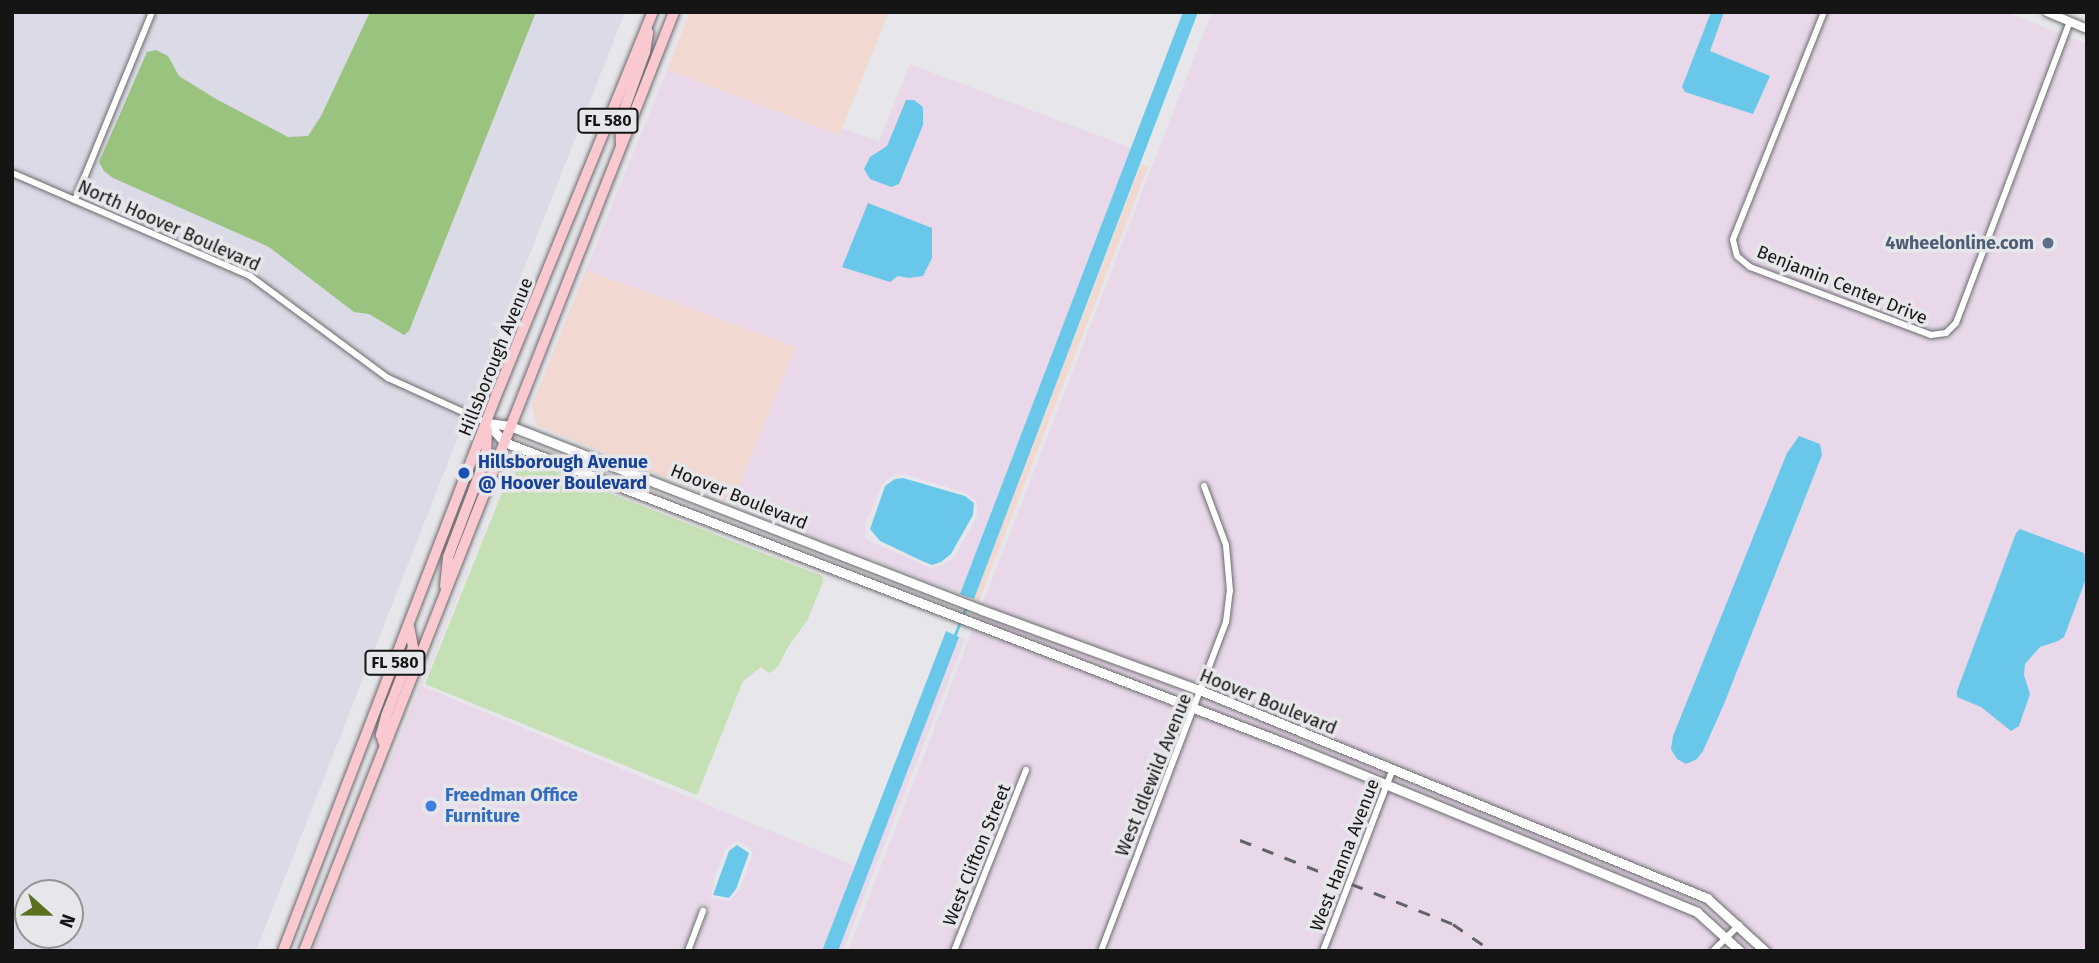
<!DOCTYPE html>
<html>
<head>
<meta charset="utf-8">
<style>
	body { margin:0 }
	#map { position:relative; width:2099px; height:963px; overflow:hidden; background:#e7e7eb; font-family:"Fira Sans",sans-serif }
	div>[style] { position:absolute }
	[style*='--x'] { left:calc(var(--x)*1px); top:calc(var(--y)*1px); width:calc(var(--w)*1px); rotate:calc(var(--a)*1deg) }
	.commercial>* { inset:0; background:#f1d8d0 }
	.industrial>* { inset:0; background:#e8d8ea }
	.built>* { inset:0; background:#dadbe6 }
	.green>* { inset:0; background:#c5e0b4 }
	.forest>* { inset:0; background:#9ac37f }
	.water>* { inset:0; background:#69c8ea }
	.stream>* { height:2.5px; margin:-1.25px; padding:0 1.25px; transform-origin:1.25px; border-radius:1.25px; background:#69c8ea }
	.roads { filter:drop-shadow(0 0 2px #6b6b6e) drop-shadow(0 0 2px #6b6b6e) }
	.minor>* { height:6px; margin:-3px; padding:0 3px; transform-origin:3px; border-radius:3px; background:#fff }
	.tertiary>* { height:8px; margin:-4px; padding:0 4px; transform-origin:4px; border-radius:4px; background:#fff }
	.secondary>* { height:9px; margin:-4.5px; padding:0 4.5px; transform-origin:4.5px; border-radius:4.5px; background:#fff }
	.primary>* { height:10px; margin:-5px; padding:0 5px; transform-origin:5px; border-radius:5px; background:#fac8cf }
	.rail>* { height:2.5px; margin-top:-1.25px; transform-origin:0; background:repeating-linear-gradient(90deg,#636365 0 12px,transparent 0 24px) }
	.dots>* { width:19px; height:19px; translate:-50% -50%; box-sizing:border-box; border:4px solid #e7e7eb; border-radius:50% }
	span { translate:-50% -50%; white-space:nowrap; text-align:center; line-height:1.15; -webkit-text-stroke:7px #e7e7eb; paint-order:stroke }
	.shield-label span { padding:2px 5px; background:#e7e7eb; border:2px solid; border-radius:5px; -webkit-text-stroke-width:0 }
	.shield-label { font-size:16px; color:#151516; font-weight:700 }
	.street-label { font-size:18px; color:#151516 }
	.service-label { font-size:18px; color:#4e5e75; font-weight:700 }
	.right { translate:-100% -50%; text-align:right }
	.transit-label { font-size:18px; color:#164399; font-weight:700 }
	.left { translate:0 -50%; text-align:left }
	.shop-label { font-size:18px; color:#366cbe; font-weight:700 }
	.frame { position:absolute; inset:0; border:14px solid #151516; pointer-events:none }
	.north { position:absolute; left:14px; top:879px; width:70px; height:70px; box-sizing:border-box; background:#e7e7eb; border:2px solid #939396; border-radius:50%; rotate:111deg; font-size:19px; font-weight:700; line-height:28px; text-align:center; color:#151516 }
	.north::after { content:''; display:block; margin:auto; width:24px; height:32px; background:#5b7121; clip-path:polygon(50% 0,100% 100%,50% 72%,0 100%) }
</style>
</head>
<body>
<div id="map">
	<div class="commercial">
		<i style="clip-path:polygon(690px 12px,889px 12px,839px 135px,667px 70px)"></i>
		<i style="clip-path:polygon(1141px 164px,1148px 167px,979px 601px,974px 599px)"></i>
		<i style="clip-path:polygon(586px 270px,796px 347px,731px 504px,536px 425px,532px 405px)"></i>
	</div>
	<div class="industrial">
		<i style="clip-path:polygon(1212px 12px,2006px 12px,2087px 44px,2087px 951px,848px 951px)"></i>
		<i style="clip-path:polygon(evenodd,910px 64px,1131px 148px,960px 594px,731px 504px,796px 347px,586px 270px,667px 70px,839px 135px,842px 128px,879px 141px,910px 64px,904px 474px,966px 493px,977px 502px,977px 517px,955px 556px,943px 565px,931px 568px,865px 539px,866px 522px,882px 485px,893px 475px,904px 474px)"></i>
		<i style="clip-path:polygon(evenodd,510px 465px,422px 686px,855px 866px,822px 951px,693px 951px,709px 910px,700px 906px,683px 951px,313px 951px,510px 465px,737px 841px,750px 848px,753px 853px,740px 890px,729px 901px,711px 898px,715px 875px,726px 848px,737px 841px)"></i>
		<i style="clip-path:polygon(959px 637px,965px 639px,843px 951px,838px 951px)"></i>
	</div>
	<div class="built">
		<i style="clip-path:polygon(evenodd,12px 12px,625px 12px,256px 951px,12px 951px,12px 12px,28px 893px,70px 893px,70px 935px,28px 935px,28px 893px)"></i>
	</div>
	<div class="green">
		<i style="clip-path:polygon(524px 460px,822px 576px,823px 582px,808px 619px,788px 647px,778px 667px,769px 673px,761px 667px,743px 681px,697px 795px,425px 684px,512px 468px)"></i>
	</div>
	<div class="forest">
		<i style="clip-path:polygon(370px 12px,536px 12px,409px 331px,404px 335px,369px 314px,354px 312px,269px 247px,113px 178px,104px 171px,99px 162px,147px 52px,156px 50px,168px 56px,179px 76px,216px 99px,288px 137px,308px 136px,321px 116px)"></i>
	</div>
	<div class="water">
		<i style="clip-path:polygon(1183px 12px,1198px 12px,974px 599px,960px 594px)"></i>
		<i style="clip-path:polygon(1711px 12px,1724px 12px,1710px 51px,1770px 76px,1753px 114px,1685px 92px,1682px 87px)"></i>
		<i style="clip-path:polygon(906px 100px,914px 100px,923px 107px,923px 125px,899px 184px,891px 187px,870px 179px,864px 169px,870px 157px,887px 146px)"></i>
		<i style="clip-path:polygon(868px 203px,932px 228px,932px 258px,923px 276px,909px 278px,898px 276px,890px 282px,842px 267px)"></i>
		<i style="clip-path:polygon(1799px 436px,1820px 444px,1822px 455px,1724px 704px,1703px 751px,1697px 759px,1686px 764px,1677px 759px,1671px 749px,1673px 736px,1787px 453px)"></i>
		<i style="clip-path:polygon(903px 478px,965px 496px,974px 503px,973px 515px,951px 554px,941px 562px,932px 565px,922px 561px,880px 541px,870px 529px,885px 486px,895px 479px)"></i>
		<i style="clip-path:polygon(2020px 529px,2084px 553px,2087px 576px,2064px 637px,2058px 641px,2040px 647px,2025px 664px,2024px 675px,2030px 694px,2019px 726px,2011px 731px,1981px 707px,1957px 697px,1957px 691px,2016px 533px)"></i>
		<i style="clip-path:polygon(946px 631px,959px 637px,838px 951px,822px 951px)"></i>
		<i style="clip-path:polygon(737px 845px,749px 853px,736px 889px,729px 898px,713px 895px,729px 851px)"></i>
	</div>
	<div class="stream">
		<i style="--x:954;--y:637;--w:31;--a:-68"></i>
	</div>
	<div class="roads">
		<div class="minor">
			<i style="--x:1824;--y:12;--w:245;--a:111.8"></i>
			<i style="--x:1733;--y:240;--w:16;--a:76"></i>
			<i style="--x:1737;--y:256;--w:17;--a:40"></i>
			<i style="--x:1750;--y:267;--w:193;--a:20.6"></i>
			<i style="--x:1931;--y:335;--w:15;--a:-8"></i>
			<i style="--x:1946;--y:333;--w:14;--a:-45"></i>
			<i style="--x:1956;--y:323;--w:322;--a:-69.3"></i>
			<i style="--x:12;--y:173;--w:259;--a:23.4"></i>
			<i style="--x:250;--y:276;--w:172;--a:36.5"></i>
			<i style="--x:388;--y:378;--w:109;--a:24.4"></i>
			<i style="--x:75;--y:200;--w:203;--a:-67.7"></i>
			<i style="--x:688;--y:951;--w:43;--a:-69.4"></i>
			<i style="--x:954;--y:951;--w:195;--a:-68.3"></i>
			<i style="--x:1101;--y:951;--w:352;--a:-69.2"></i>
			<i style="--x:1226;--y:622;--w:31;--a:-83"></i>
			<i style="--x:1230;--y:591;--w:46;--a:-95"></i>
			<i style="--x:1226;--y:545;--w:63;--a:-110.4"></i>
			<i style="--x:1323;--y:951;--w:195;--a:-69"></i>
			<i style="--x:1713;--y:951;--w:37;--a:-45"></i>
		</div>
		<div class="tertiary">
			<i style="--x:2047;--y:12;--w:43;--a:23"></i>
		</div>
		<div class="secondary">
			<i style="--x:487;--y:423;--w:23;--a:7"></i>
			<i style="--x:510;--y:426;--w:507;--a:21.3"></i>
			<i style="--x:982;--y:610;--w:234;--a:20.2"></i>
			<i style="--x:1202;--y:691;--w:546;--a:22.29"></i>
			<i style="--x:1707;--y:898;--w:79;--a:42.4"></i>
			<i style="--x:487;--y:423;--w:25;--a:48"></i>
			<i style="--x:504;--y:442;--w:853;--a:21.09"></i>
			<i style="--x:1300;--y:749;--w:429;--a:22.3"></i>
			<i style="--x:1697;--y:912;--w:58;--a:42.2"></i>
		</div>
		<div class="primary">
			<i style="--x:621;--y:144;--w:23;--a:-92"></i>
			<i style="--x:620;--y:121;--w:73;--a:-70.1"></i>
			<i style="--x:645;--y:52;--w:20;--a:-81"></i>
			<i style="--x:445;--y:586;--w:29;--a:-84"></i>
			<i style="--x:448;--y:557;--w:107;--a:-69.2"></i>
			<i style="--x:486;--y:457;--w:27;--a:-88"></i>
			<i style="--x:385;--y:746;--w:12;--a:-110"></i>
			<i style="--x:381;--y:735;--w:20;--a:-75"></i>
			<i style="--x:386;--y:716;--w:74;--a:-68.6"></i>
			<i style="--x:413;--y:647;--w:20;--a:-101"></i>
			<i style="--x:283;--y:951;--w:594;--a:-69"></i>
			<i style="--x:496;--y:396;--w:415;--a:-67.8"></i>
			<i style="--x:304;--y:951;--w:1009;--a:-68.49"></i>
		</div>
	</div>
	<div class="rail">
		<i style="--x:1240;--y:840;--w:229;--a:21.5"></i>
		<i style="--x:1453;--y:924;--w:47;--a:34.7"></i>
	</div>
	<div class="dots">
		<i style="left:2048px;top:243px;background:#5c6f8a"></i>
		<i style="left:464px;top:473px;background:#1a4fb4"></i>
		<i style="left:431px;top:806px;background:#3f7fe0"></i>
	</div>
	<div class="shield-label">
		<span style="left:608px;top:121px">FL 580</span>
		<span style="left:395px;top:663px">FL 580</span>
	</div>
	<div class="street-label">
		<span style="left:169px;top:226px;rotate:24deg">North Hoover Boulevard</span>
		<span style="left:1842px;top:285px;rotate:22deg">Benjamin Center Drive</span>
		<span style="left:496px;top:357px;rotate:-68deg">Hillsborough Avenue</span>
		<span style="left:739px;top:497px;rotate:22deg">Hoover Boulevard</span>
		<span style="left:1268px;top:702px;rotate:22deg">Hoover Boulevard</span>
		<span style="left:1154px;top:775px;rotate:-68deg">West Idlewild Avenue</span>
		<span style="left:977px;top:855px;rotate:-68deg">West Clifton Street</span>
		<span style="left:1345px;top:855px;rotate:-69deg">West Hanna Avenue</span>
	</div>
	<div class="service-label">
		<span class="right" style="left:2034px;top:243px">4wheelonline.com</span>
	</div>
	<div class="transit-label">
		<span class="left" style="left:478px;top:473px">Hillsborough Avenue<br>@ Hoover Boulevard</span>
	</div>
	<div class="shop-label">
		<span class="left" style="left:445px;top:806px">Freedman Office<br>Furniture</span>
	</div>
	<div class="frame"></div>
	<div class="north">N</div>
</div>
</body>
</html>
